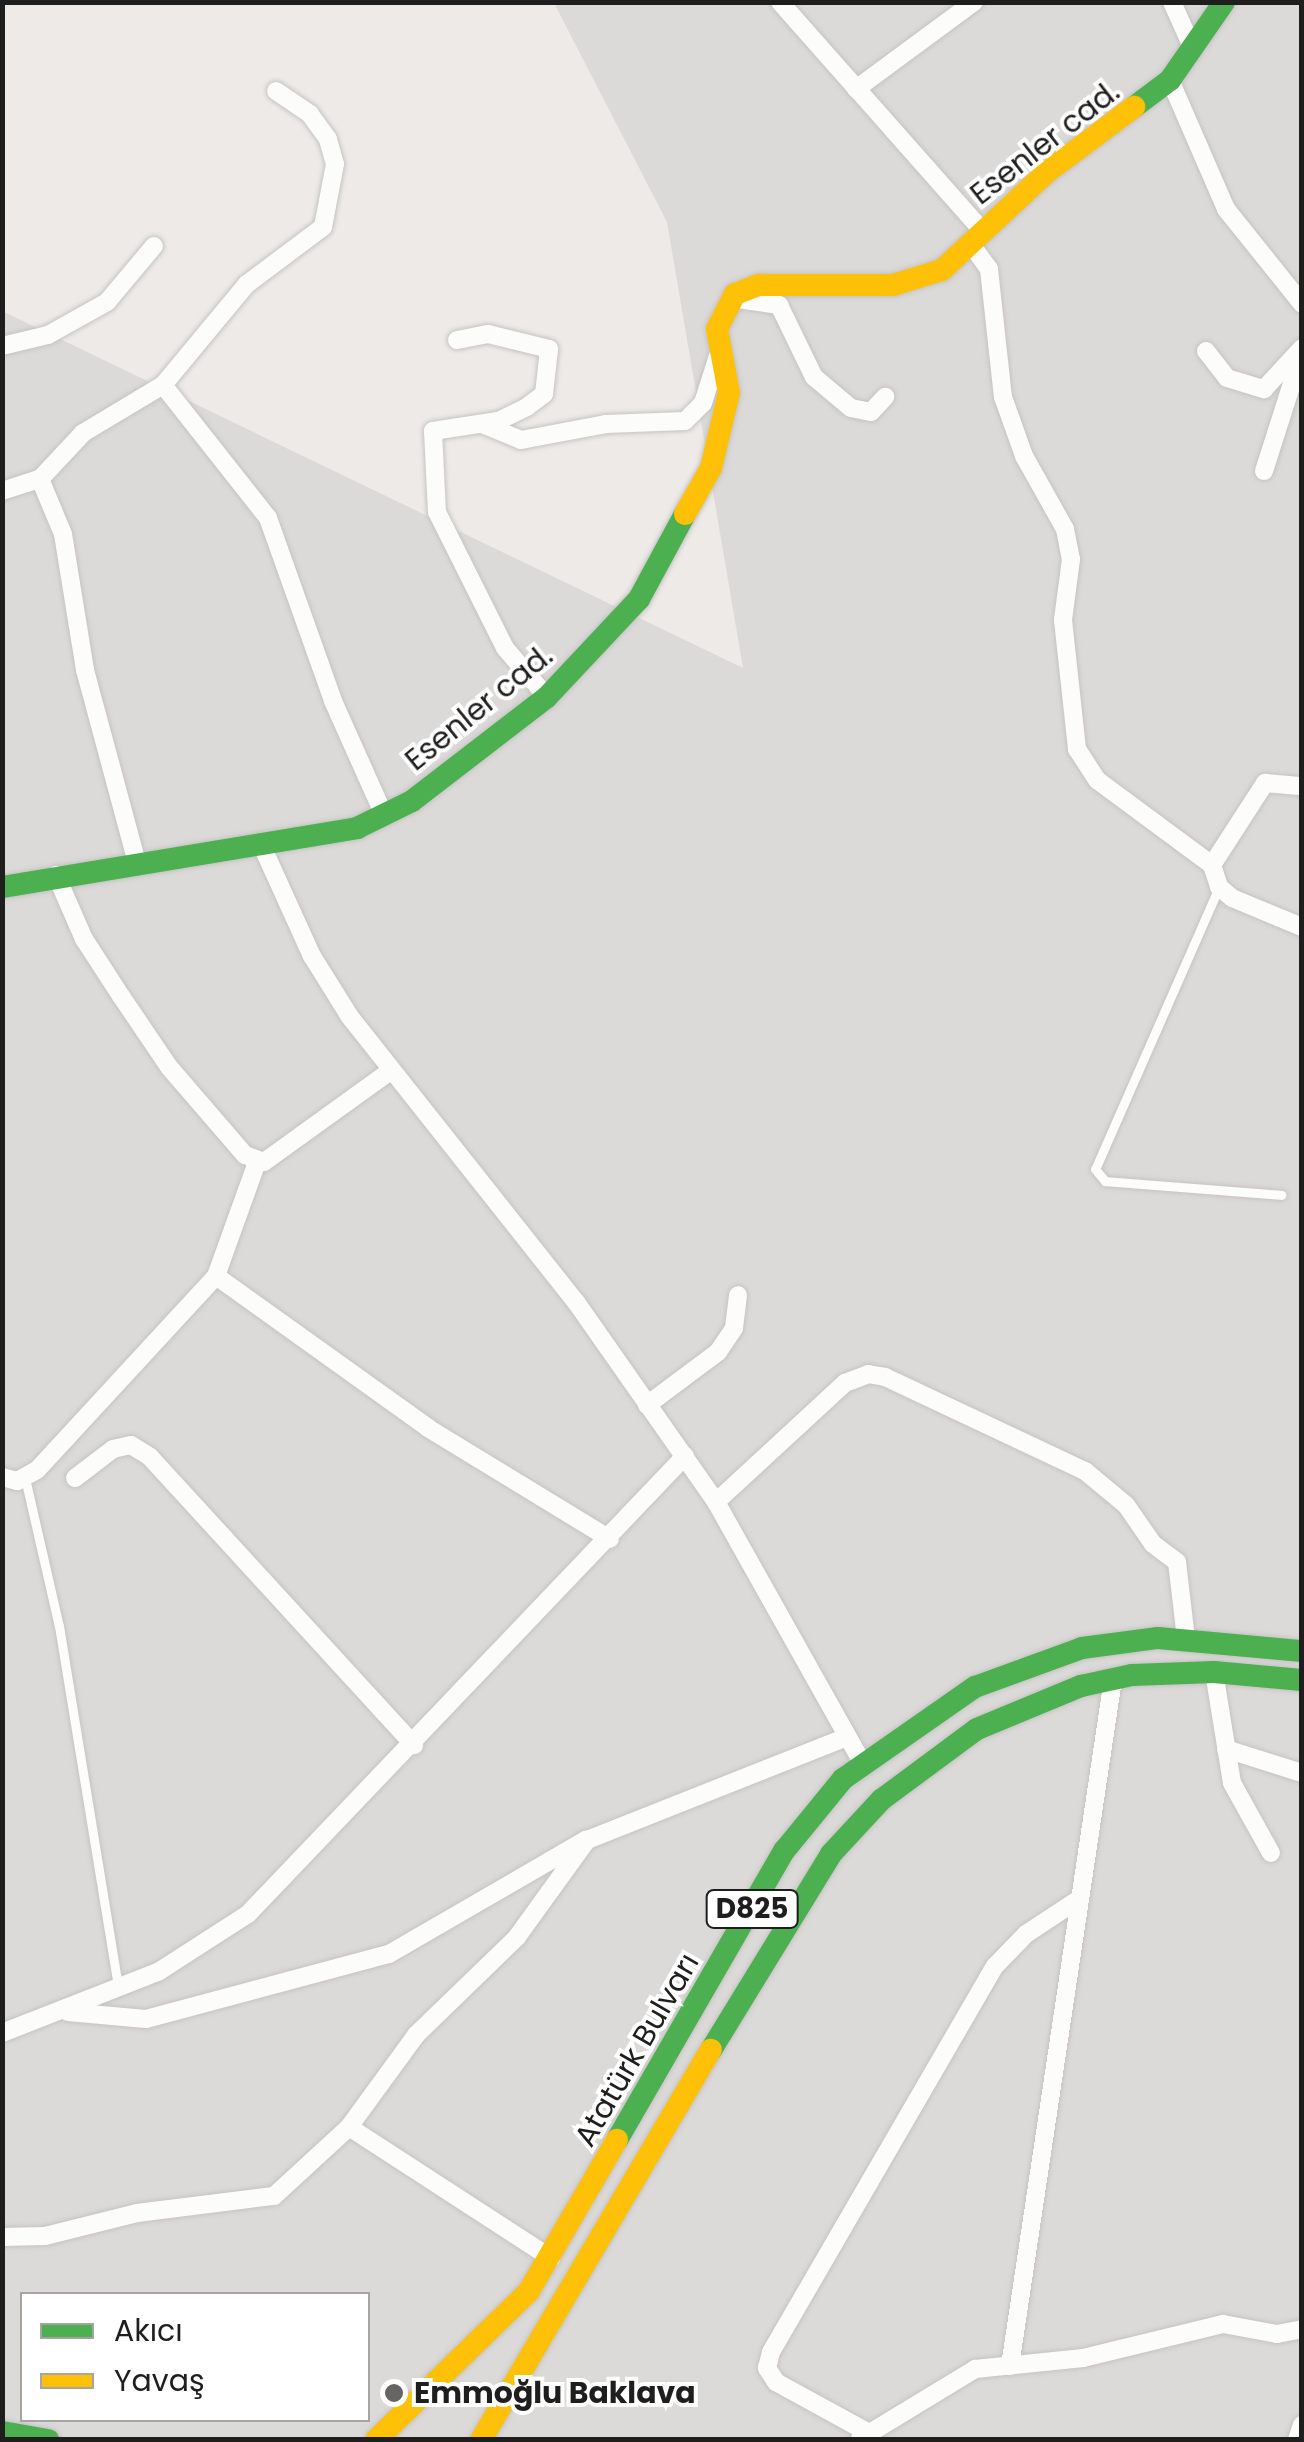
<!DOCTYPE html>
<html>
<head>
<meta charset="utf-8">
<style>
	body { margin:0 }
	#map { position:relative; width:1304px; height:2442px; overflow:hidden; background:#edeae7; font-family:Poppins,sans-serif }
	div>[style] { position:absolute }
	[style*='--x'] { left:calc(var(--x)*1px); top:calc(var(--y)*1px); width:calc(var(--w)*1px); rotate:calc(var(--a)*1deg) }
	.residential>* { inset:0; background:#dcdad8 }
	.roads { filter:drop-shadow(0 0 2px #c5c4c3) drop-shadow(0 0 2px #c5c4c3) }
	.lane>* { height:9px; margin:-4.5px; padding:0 4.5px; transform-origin:4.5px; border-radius:4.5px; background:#fcfcfb }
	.street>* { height:18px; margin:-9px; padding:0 9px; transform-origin:9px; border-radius:9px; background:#fcfcfb }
	.fast>* { height:22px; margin:-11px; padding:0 11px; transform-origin:11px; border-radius:11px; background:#4caf50 }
	.slow>* { height:22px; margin:-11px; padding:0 11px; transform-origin:11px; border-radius:11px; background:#ffc107 }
	.dots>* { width:28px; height:28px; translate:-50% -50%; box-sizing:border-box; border:5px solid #fff; border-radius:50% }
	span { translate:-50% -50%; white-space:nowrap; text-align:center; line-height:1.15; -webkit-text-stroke:8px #fff; paint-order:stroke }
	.shield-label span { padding:2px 8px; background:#fff; border:2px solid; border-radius:8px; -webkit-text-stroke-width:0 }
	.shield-label { font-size:28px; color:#1e1e1e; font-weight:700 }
	.street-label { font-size:30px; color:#1e1e1e }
	.poi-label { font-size:30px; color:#1e1e1e; font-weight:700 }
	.left { translate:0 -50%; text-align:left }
	.frame { position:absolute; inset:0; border:5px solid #1e1e1e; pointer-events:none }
	.legend { position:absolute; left:20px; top:2292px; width:350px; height:130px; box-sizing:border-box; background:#fff; border:2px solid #a5a5a5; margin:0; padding:12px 18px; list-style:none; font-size:30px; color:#1e1e1e }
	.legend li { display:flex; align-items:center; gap:20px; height:50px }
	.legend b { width:50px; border:2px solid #a5a5a5 }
</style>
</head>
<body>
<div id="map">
	<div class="residential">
		<i style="clip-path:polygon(evenodd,554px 3px,1301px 3px,1301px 2439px,3px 2439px,2px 311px,743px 668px,667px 222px,554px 3px,22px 2294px,368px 2294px,368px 2420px,22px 2420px,22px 2294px)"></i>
	</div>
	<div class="roads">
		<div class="lane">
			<i style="--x:1219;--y:887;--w:308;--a:113.7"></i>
			<i style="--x:1095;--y:1169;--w:16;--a:50"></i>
			<i style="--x:1105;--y:1181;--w:177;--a:4.5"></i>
			<i style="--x:25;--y:1478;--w:152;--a:77.1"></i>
			<i style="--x:59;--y:1626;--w:365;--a:80.7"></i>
		</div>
		<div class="street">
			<i style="--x:780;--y:2;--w:305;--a:48.5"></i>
			<i style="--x:1172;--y:2;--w:51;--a:65.9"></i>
			<i style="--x:1170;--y:80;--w:141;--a:66.5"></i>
			<i style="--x:1226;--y:209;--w:122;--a:51.3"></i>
			<i style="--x:856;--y:89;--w:147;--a:-36.4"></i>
			<i style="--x:973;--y:247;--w:27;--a:54"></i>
			<i style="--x:989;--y:269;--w:129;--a:83.8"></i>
			<i style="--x:1003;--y:397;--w:63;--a:70.4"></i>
			<i style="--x:1024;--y:456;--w:84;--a:60.7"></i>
			<i style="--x:1065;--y:529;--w:31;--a:79"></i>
			<i style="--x:1071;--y:559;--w:62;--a:97.5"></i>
			<i style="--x:1063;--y:620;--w:130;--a:83.8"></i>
			<i style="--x:1077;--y:749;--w:37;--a:57"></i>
			<i style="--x:1097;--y:780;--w:143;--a:36.5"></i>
			<i style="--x:1212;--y:865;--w:23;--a:72"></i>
			<i style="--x:1219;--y:887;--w:17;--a:40"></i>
			<i style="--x:1232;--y:898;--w:76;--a:22.5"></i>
			<i style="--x:731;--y:298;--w:49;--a:8.3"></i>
			<i style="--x:779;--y:305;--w:80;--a:64.1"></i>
			<i style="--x:814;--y:377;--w:48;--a:40"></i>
			<i style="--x:851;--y:408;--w:20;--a:11"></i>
			<i style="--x:871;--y:412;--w:21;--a:-47"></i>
			<i style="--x:457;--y:340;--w:32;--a:-11"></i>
			<i style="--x:488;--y:334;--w:63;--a:13.8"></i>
			<i style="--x:549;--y:349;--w:45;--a:96.3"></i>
			<i style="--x:544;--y:394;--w:21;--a:143"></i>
			<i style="--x:527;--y:407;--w:32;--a:154"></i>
			<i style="--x:498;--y:421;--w:66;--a:171.3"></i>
			<i style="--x:433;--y:431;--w:81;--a:87.2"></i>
			<i style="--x:437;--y:512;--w:152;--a:63.4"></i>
			<i style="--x:505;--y:648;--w:65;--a:49.4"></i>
			<i style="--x:2;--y:346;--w:47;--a:-13.4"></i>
			<i style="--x:48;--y:335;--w:68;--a:-29.2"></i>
			<i style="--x:107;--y:302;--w:73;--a:-50"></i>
			<i style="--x:1206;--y:351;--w:34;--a:52"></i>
			<i style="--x:1227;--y:378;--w:39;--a:17"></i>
			<i style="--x:1264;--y:389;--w:56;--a:-47.2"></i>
			<i style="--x:163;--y:385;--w:169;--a:51.7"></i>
			<i style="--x:268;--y:518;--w:194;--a:70.4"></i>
			<i style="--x:333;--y:701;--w:125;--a:65.9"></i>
			<i style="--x:482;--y:424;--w:42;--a:22.3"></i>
			<i style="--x:521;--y:440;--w:86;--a:-10.7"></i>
			<i style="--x:606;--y:424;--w:79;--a:-2.2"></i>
			<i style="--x:685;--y:421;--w:25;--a:-45"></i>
			<i style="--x:703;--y:403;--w:49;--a:-72.3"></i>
			<i style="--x:1264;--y:471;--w:122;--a:-72.3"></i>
			<i style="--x:40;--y:479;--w:60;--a:67.3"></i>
			<i style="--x:63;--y:534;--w:138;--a:80.8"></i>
			<i style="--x:85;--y:670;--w:200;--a:74.9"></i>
			<i style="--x:2;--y:491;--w:40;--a:-18"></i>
			<i style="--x:40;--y:479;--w:63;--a:-46.9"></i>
			<i style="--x:83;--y:433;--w:93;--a:-31"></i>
			<i style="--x:163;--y:385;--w:131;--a:-50.3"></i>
			<i style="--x:247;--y:284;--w:95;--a:-36.9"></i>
			<i style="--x:323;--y:227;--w:64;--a:-79.2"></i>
			<i style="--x:335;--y:164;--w:26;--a:-106"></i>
			<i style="--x:328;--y:139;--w:31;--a:-126"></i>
			<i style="--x:310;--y:114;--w:41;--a:-145.9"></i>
			<i style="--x:262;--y:846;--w:121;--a:65.6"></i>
			<i style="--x:312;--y:956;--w:72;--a:58.1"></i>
			<i style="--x:350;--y:1017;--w:364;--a:51.6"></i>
			<i style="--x:576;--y:1302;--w:244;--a:55"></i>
			<i style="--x:716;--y:1502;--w:300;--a:60.7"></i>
			<i style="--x:1212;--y:865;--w:98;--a:-57.1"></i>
			<i style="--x:1265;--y:783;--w:37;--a:5"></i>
			<i style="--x:56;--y:875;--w:70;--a:66.4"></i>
			<i style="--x:84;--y:939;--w:68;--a:57"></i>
			<i style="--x:121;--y:996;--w:86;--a:55.9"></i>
			<i style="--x:169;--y:1067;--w:116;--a:49.2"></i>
			<i style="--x:245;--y:1155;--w:20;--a:20"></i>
			<i style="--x:264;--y:1162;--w:155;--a:-35.8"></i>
			<i style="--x:216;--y:1276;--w:261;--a:35.6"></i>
			<i style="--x:428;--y:1428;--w:213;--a:31.4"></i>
			<i style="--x:647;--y:1405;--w:89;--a:-36.7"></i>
			<i style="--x:718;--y:1352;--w:29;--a:-56"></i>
			<i style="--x:734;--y:1328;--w:33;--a:-83"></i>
			<i style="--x:2;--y:1477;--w:16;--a:15"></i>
			<i style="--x:17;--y:1481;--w:23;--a:-29"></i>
			<i style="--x:37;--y:1470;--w:264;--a:-47.3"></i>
			<i style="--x:216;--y:1276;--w:121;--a:-70.2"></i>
			<i style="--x:75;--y:1478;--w:48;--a:-37.3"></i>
			<i style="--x:113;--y:1449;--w:18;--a:-13"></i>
			<i style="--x:131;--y:1445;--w:22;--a:32"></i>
			<i style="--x:150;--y:1457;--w:391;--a:47.5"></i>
			<i style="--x:716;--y:1502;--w:176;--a:-42.7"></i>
			<i style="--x:845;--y:1383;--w:25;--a:-21"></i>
			<i style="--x:868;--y:1374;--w:17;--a:10"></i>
			<i style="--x:885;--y:1377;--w:221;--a:25.2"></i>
			<i style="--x:1085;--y:1471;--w:53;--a:39.7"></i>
			<i style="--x:1126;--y:1505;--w:47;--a:55.3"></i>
			<i style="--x:1153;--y:1544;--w:30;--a:37"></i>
			<i style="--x:1177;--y:1562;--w:78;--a:83.3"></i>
			<i style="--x:1214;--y:1672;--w:112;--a:80.8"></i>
			<i style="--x:1232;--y:1783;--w:80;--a:60.9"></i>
			<i style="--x:1226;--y:1749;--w:80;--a:17.5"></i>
			<i style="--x:68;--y:2012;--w:78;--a:5.1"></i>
			<i style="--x:146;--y:2019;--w:252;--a:-15"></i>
			<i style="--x:389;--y:1954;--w:228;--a:-30.1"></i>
			<i style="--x:2;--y:2033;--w:168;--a:-21.4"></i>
			<i style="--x:158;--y:1972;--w:107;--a:-32.8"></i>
			<i style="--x:248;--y:1914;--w:633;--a:-46.34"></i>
			<i style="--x:349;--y:2127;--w:241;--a:33"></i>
			<i style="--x:2;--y:2237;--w:43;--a:-1.3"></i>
			<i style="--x:45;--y:2236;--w:95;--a:-14"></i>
			<i style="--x:137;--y:2213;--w:138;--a:-7.1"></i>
			<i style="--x:274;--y:2196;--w:102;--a:-42.6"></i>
			<i style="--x:349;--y:2127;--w:114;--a:-53.9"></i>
			<i style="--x:416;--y:2035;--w:141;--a:-44.1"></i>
			<i style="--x:517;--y:1937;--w:120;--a:-54.2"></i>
			<i style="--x:587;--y:1840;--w:277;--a:-21.6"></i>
			<i style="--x:1010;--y:2366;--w:695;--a:-81.47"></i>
			<i style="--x:869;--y:2433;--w:106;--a:-151.3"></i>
			<i style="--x:776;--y:2382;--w:17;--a:-123"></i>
			<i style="--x:767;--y:2368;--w:16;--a:-76"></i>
			<i style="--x:771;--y:2352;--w:446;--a:-59.9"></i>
			<i style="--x:995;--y:1966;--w:45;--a:-45.9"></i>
			<i style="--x:1026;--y:1934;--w:60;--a:-33.4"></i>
			<i style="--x:860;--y:2439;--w:135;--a:-31.3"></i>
			<i style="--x:975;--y:2369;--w:109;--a:-5.8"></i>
			<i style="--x:1083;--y:2358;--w:144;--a:-13.7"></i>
			<i style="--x:1223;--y:2324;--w:55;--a:10.5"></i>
			<i style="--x:1277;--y:2334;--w:25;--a:-11"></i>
			<i style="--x:1297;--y:2440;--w:16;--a:-72"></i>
		</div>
		<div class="fast">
			<i style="--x:1134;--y:107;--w:45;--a:-36.9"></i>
			<i style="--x:1170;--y:80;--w:95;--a:-55.3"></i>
			<i style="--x:2;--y:887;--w:360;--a:-9.4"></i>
			<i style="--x:357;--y:828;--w:61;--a:-26.1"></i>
			<i style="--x:412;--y:801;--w:170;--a:-37.6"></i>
			<i style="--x:547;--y:697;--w:134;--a:-46.8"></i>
			<i style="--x:639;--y:599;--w:97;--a:-61.6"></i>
			<i style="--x:711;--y:2050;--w:230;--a:-58.5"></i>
			<i style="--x:831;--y:1854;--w:74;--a:-47.2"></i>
			<i style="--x:881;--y:1800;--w:119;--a:-36.5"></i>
			<i style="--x:977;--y:1729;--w:113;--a:-22.5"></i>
			<i style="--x:1081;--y:1686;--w:52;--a:-12.2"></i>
			<i style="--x:1132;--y:1675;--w:82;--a:-2.1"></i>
			<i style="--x:1214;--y:1672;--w:88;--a:5.2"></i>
			<i style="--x:617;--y:2140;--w:334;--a:-60"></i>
			<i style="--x:784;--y:1851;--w:93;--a:-50.7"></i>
			<i style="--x:843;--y:1779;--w:161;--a:-34.9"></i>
			<i style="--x:975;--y:1687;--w:114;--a:-20"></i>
			<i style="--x:1082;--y:1648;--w:77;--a:-7.5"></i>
			<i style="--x:1158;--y:1638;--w:145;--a:5.2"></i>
			<i style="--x:2;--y:2432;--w:47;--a:9.9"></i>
		</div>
		<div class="slow">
			<i style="--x:685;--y:514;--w:53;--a:-60.5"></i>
			<i style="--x:711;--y:468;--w:77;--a:-76.5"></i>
			<i style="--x:729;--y:393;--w:65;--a:-100.6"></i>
			<i style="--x:717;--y:329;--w:39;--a:-63"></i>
			<i style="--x:735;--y:294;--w:26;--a:-21"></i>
			<i style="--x:759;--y:285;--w:134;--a:0"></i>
			<i style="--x:893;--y:285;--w:51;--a:-17"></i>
			<i style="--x:942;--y:270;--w:144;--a:-43"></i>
			<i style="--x:1047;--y:172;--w:109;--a:-36.8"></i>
			<i style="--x:376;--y:2440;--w:214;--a:-44.2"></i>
			<i style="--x:529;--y:2291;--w:175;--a:-59.8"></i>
			<i style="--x:481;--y:2440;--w:453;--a:-59.5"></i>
		</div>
	</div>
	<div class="dots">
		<i style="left:394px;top:2393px;background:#666564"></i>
	</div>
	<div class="shield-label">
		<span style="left:752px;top:1909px">D825</span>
	</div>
	<div class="street-label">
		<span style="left:1045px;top:143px;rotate:-38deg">Esenler cad.</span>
		<span style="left:479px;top:708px;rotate:-39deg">Esenler cad.</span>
		<span style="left:637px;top:2050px;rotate:-60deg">Atatürk Bulvarı</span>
	</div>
	<div class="poi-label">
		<span class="left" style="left:414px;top:2393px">Emmoğlu Baklava</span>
	</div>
	<div class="frame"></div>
	<ul class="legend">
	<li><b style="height:12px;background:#4caf50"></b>Akıcı</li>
	<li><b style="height:12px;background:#ffc107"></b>Yavaş</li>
	</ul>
</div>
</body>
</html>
